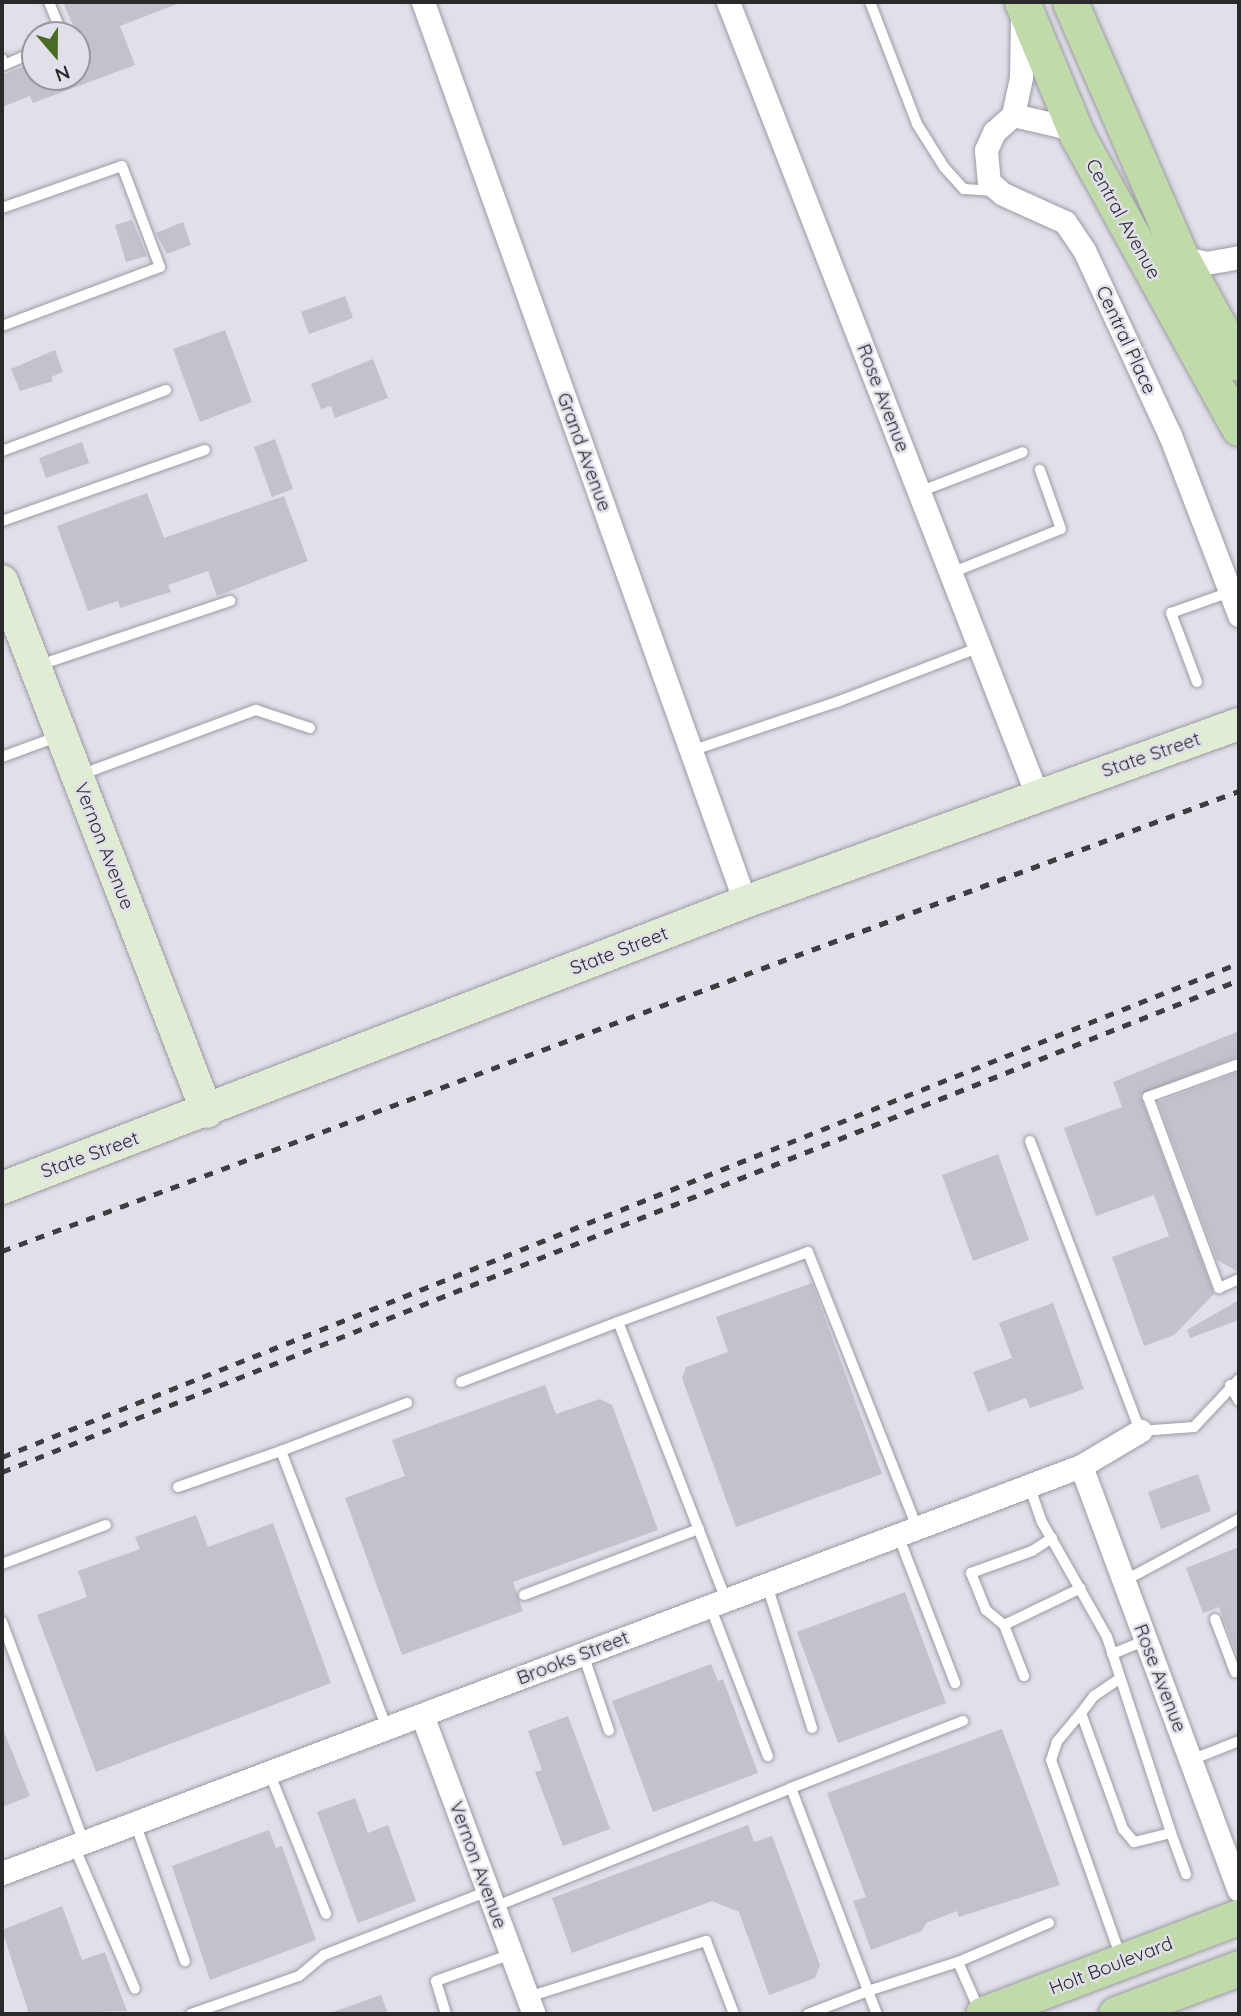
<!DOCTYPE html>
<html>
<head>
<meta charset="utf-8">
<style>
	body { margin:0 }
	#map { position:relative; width:1241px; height:2016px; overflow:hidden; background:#e1dfe9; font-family:Quicksand,sans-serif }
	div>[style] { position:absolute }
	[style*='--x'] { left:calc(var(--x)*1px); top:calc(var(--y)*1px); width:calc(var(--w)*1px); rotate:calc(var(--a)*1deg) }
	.building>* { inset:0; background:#c3c1cb }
	.roads { filter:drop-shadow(0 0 2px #9c9aa3) drop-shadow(0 0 2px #9c9aa3) }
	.lane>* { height:10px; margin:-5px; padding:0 5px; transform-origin:5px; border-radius:5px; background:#fff }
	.street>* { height:23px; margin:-11.5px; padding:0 11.5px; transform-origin:11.5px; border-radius:11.5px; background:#fff }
	.secondary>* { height:32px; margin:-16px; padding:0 16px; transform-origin:16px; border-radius:16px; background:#e0ecd4 }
	.primary>* { height:35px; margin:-17.5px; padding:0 17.5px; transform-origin:17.5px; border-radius:17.5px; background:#c0daa9 }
	.rail>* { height:5px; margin-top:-2.5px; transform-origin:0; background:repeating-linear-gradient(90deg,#3e3d41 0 9px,transparent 0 18px) }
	span { translate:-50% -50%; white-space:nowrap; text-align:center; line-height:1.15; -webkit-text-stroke:5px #e1dfe9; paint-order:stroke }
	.street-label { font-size:19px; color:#2a292c }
	.frame { position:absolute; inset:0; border:4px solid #2a292c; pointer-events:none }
	.north { position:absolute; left:21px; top:21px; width:70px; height:70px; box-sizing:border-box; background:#e1dfe9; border:2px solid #98969d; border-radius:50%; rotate:160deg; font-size:19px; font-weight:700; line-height:28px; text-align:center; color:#2a292c }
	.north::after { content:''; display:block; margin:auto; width:24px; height:32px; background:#496c24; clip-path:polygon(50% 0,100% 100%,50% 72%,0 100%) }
</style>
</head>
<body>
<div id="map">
	<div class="building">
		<i style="clip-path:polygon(63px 2px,180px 3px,120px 26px,135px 65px,33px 103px,30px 96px,2px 107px,2px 75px,35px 62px,35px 77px,77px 77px,77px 35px)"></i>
		<i style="clip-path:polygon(132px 220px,147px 256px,126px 262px,115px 225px)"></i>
		<i style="clip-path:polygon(183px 222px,191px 245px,167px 254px,156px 233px)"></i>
		<i style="clip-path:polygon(345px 296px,353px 318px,309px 334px,301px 312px)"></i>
		<i style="clip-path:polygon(225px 330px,252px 402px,200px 422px,173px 349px)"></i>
		<i style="clip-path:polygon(55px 350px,63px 372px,51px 377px,53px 381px,20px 391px,11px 369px)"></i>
		<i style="clip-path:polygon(373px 359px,388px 398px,335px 418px,331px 406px,321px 409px,311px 384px)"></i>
		<i style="clip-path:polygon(275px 439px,293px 489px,272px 497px,254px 447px)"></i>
		<i style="clip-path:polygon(82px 442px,89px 463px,46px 478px,39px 458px)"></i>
		<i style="clip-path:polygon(147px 493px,164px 538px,284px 496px,308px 561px,217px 596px,208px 571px,168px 585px,171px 592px,154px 597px,120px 608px,118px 601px,88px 611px,57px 526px)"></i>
		<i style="clip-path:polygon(1239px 1031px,1239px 1056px,1140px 1095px,1214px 1294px,1174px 1335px,1144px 1346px,1112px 1257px,1169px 1236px,1154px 1195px,1096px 1216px,1064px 1128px,1122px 1107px,1113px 1082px)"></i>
		<i style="clip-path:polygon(1239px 1072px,1239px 1271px,1237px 1271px,1217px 1260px,1158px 1102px)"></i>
		<i style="clip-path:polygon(998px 1154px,1029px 1240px,973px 1261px,942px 1175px)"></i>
		<i style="clip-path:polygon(812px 1283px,882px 1474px,736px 1527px,682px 1378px,686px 1367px,728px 1352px,716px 1317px)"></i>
		<i style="clip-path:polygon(1239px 1300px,1239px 1320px,1190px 1338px,1187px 1330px)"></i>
		<i style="clip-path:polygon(1053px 1303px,1084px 1389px,1030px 1408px,1026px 1398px,988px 1412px,973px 1372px,1012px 1358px,999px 1323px)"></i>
		<i style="clip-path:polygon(545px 1385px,556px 1414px,600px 1399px,612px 1405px,658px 1530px,513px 1582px,523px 1611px,402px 1655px,345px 1498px,405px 1476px,392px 1440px)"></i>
		<i style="clip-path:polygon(1198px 1474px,1211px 1511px,1161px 1529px,1148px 1492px)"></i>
		<i style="clip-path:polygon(196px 1515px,208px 1547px,273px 1523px,331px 1683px,96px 1772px,37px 1615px,87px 1597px,78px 1571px,140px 1549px,135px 1537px)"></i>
		<i style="clip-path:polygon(1239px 1547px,1239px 1657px,1238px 1657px,1219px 1607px,1203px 1613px,1186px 1568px)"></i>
		<i style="clip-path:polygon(905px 1592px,946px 1703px,838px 1743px,797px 1632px)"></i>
		<i style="clip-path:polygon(711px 1664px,718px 1681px,723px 1679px,758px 1773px,653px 1812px,612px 1701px)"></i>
		<i style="clip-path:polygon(568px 1716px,610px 1829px,563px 1846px,535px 1772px,542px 1770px,528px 1731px)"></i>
		<i style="clip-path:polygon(2px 1727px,30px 1796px,2px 1807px)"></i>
		<i style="clip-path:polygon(1002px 1729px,1060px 1885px,959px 1917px,957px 1911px,926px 1923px,922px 1931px,871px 1950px,853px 1901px,866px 1897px,827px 1793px)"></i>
		<i style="clip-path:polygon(355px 1798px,368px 1833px,388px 1825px,416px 1901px,358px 1923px,317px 1812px)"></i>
		<i style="clip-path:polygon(748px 1825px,754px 1842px,772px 1836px,820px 1965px,815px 1978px,769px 1995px,739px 1912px,712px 1901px,572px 1953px,552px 1898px)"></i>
		<i style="clip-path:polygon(269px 1830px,276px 1848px,282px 1846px,316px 1940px,210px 1980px,172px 1866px)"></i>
		<i style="clip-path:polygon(62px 1906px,82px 1960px,105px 1952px,127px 2011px,29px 2014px,2px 1930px)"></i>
		<i style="clip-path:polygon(381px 1995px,388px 2014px,333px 2014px,333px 2012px)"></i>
	</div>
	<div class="roads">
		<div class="lane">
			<i style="--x:49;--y:2;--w:35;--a:68"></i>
			<i style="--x:870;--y:2;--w:131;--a:68.9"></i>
			<i style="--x:917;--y:124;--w:51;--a:57.9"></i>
			<i style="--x:944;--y:167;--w:30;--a:48"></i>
			<i style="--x:964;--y:189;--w:30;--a:4"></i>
			<i style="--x:2;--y:59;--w:6;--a:72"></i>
			<i style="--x:4;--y:65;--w:34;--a:-23"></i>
			<i style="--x:2;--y:208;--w:127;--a:-19.3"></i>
			<i style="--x:122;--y:166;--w:108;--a:69.4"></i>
			<i style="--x:160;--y:267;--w:169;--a:159.5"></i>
			<i style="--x:2;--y:451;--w:175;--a:-20.4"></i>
			<i style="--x:919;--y:492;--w:111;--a:-21"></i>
			<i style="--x:2;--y:521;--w:215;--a:-19.3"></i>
			<i style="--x:951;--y:573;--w:118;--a:-21.8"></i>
			<i style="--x:1061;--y:529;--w:63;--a:-109.6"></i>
			<i style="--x:37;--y:666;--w:204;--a:-18.6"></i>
			<i style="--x:1197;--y:682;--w:74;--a:-110.6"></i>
			<i style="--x:1171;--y:613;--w:63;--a:-19.6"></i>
			<i style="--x:691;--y:751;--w:154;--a:-18.6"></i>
			<i style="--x:837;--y:702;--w:153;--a:-21"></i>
			<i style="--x:2;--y:757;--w:61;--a:-20.2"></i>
			<i style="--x:80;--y:775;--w:188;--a:-20.3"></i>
			<i style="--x:256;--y:710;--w:57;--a:18.4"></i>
			<i style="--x:1239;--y:1064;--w:97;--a:160.1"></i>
			<i style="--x:1148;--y:1097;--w:204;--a:69.6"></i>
			<i style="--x:1219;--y:1288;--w:22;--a:-24"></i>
			<i style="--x:1030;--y:1141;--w:310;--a:69.2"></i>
			<i style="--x:1140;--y:1431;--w:54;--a:-4.2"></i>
			<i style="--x:1194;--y:1427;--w:66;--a:-46.8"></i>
			<i style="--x:461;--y:1382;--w:168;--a:-20.9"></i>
			<i style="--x:1230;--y:1385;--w:18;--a:61"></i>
			<i style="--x:281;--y:1451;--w:135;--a:-20.9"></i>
			<i style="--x:1029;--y:1485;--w:39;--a:71"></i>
			<i style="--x:1042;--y:1522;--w:132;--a:60.5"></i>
			<i style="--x:1107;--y:1637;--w:206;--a:71.9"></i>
			<i style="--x:1171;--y:1833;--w:38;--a:166"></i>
			<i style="--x:1134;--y:1842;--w:17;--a:-130"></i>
			<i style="--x:1123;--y:1829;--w:123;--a:-109.9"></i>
			<i style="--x:1081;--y:1713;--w:21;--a:-53"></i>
			<i style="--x:1094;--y:1696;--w:30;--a:-34"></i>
			<i style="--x:178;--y:1487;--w:109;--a:-19.3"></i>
			<i style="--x:281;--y:1451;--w:297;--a:69.1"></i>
			<i style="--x:898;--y:1535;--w:159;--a:68.9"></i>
			<i style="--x:1052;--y:1538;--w:24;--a:147"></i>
			<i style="--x:1032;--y:1551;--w:65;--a:160.2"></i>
			<i style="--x:971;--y:1573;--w:40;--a:68"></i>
			<i style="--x:986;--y:1610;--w:23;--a:40"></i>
			<i style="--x:1004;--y:1625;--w:85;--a:-25.7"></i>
			<i style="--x:2;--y:1564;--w:111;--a:-20.6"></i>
			<i style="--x:1124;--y:1581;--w:131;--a:-28.3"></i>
			<i style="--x:767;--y:1585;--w:150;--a:72.5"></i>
			<i style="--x:524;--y:1595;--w:187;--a:-20.7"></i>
			<i style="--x:726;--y:1600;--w:298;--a:-111.2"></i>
			<i style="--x:618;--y:1322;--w:202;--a:-20.2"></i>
			<i style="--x:808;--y:1252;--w:296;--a:68.4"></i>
			<i style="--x:710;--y:1606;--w:161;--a:68.9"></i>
			<i style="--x:1215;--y:1619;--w:57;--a:69.3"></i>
			<i style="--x:2;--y:1622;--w:235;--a:69.6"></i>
			<i style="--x:1004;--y:1625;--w:55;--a:68.6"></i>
			<i style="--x:583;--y:1654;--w:81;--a:71.3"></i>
			<i style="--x:1112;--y:1654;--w:37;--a:-22"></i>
			<i style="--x:1081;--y:1713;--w:38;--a:130"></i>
			<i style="--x:1057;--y:1742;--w:19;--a:108"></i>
			<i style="--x:1051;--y:1760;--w:210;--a:70.5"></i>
			<i style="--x:963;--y:1721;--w:185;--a:158.7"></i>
			<i style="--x:791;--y:1788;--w:217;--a:69.2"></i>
			<i style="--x:868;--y:1991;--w:95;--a:-17.9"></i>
			<i style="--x:958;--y:1962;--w:55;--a:66.3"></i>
			<i style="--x:1191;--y:1760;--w:52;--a:-21.6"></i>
			<i style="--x:269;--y:1772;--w:153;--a:68.1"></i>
			<i style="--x:135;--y:1823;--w:147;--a:70.1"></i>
			<i style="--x:1171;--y:1833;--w:44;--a:69.9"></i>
			<i style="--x:74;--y:1846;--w:155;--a:66.9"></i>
			<i style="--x:494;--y:1907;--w:320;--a:-21.8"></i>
			<i style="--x:958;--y:1962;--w:99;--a:-23.2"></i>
			<i style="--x:528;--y:1997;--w:187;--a:-17.5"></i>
			<i style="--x:706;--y:1941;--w:78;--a:69"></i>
			<i style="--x:191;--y:2014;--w:114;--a:-19.4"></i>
			<i style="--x:299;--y:1976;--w:33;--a:-40"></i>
			<i style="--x:324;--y:1955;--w:176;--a:-21.3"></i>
			<i style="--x:446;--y:2014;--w:34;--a:-107"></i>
			<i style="--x:436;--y:1981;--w:81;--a:-19.6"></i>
			<i style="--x:808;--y:2014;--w:64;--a:-21"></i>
			<i style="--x:868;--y:1991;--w:25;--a:69"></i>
		</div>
		<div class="street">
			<i style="--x:423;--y:2;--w:956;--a:70.31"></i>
			<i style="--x:728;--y:2;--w:851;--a:68.71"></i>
			<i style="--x:1013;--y:115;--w:25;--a:138"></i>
			<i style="--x:994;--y:132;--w:20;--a:114"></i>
			<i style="--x:986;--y:150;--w:32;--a:85"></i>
			<i style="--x:989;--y:182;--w:18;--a:41"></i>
			<i style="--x:1003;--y:194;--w:68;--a:24.3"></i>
			<i style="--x:1065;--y:222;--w:34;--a:56"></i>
			<i style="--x:1084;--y:250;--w:204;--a:65.1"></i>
			<i style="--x:1170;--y:435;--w:193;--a:69"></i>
			<i style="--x:1013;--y:115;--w:39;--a:-78"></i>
			<i style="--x:1021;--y:77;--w:60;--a:-89"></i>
			<i style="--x:1013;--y:115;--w:49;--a:12.9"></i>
			<i style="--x:1061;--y:126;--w:18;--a:29"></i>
			<i style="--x:1181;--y:257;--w:26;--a:13"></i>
			<i style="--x:1206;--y:263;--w:34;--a:-10"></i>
			<i style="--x:1081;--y:1466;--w:452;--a:69.6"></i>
			<i style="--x:422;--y:1715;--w:319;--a:69.5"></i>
			<i style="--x:2;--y:1873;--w:1153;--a:-20.67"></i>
			<i style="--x:1081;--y:1466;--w:69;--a:-30.7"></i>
		</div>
		<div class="secondary">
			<i style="--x:2;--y:581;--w:569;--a:68.89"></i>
			<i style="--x:2;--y:1188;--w:796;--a:-21.05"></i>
			<i style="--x:745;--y:902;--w:525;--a:-19.82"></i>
		</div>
		<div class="primary">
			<i style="--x:1022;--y:2;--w:144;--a:67.5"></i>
			<i style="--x:1077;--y:135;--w:335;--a:61.1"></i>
			<i style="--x:1070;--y:2;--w:278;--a:66.5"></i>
			<i style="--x:1181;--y:257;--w:121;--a:61.3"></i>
			<i style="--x:983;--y:2014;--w:274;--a:-20.8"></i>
			<i style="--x:1116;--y:2014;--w:131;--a:-20.5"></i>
		</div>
	</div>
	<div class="rail">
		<i style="--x:2;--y:1251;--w:1320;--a:-20.4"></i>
		<i style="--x:2;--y:1457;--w:1332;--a:-21.77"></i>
		<i style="--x:2;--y:1472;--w:1331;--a:-21.69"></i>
	</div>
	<div class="street-label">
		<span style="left:1123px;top:219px;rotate:61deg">Central Avenue</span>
		<span style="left:1126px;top:340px;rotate:65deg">Central Place</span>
		<span style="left:883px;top:398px;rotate:69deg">Rose Avenue</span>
		<span style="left:584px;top:452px;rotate:70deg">Grand Avenue</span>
		<span style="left:1151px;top:755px;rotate:-19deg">State Street</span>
		<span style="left:104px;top:846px;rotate:69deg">Vernon Avenue</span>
		<span style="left:619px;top:951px;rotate:-21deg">State Street</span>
		<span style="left:90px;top:1155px;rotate:-20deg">State Street</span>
		<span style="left:573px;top:1658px;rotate:-21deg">Brooks Street</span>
		<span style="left:1160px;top:1678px;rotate:69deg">Rose Avenue</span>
		<span style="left:478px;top:1865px;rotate:70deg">Vernon Avenue</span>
		<span style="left:1111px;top:1966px;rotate:-21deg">Holt Boulevard</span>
	</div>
	<div class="frame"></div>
	<div class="north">N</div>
</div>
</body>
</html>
